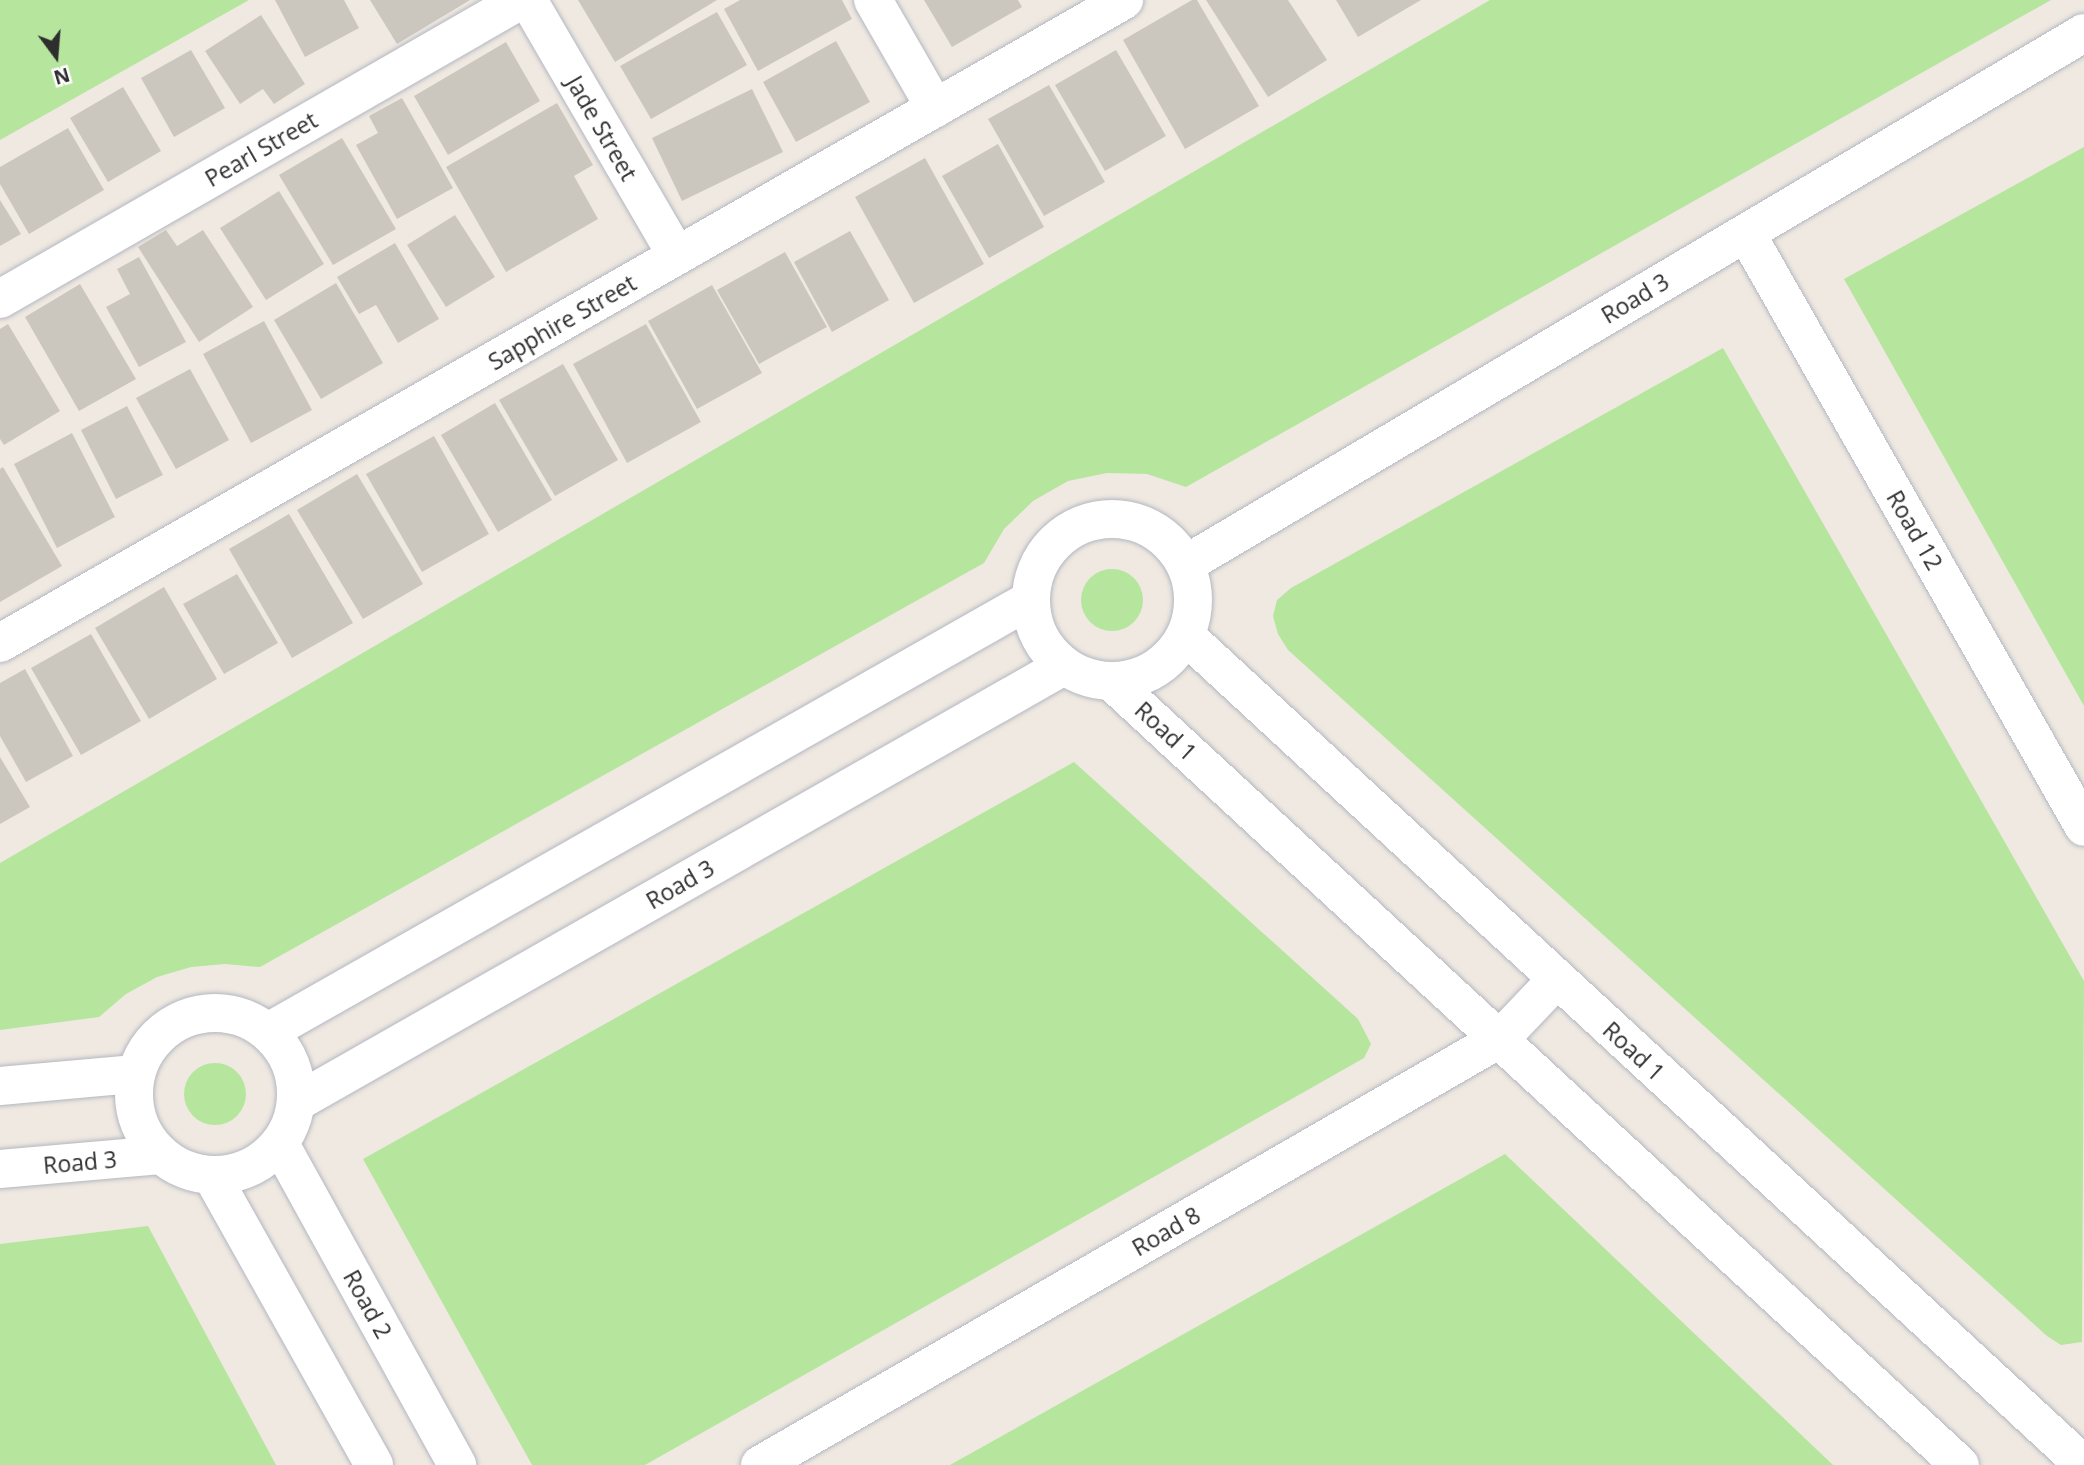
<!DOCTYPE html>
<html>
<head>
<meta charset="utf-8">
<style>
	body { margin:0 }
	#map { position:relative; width:2084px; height:1465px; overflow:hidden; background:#efe9e1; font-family:"Open Sans",sans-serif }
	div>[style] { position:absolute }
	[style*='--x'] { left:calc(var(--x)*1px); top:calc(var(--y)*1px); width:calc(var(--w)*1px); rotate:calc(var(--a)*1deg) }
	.green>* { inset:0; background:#b6e59e }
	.round { border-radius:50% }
	.building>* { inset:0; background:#cbc7bf }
	.roads { filter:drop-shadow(0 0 2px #b4b7c1) drop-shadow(0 0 2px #b4b7c1) }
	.minor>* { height:38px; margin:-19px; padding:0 19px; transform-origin:19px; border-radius:19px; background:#fff }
	.minor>.ring { margin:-19px; padding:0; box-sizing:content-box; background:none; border:38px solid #fff; border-radius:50% }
	span { translate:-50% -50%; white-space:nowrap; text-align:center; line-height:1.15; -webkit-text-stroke:7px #fff; paint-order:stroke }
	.street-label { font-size:23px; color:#2e2e2e }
	.north { position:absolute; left:21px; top:21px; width:70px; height:70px; -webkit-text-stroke:5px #fff; paint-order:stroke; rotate:164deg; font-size:19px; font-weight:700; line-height:28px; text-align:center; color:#2e2e2e }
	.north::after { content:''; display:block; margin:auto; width:24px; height:32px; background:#2e2e2e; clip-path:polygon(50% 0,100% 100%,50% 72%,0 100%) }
</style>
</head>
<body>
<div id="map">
	<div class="green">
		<i style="clip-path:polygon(0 0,249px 0,0 140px)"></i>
		<i style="clip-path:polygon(1490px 0,2051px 0,1186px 487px,1147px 474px,1107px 473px,1068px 481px,1033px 501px,1004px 529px,984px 563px,260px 967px,225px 964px,191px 967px,157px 977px,126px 994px,99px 1017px,0 1030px,0 863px)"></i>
		<i style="clip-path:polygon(2084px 147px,2084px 706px,1844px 279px)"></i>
		<i style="clip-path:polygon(1723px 348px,2084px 981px,2082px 1342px,2061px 1345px,2047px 1336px,1288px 650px,1278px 634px,1273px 616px,1277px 600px,1291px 588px)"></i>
		<i class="round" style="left:1081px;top:569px;width:62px;height:62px"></i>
		<i style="clip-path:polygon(1074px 762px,1358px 1019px,1371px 1044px,1364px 1058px,645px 1465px,532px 1465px,363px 1159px)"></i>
		<i class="round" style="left:184px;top:1063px;width:62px;height:62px"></i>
		<i style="clip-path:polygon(1505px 1154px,1833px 1465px,950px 1465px)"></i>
		<i style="clip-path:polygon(148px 1226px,276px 1465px,0 1465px,0 1244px)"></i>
	</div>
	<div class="building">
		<i style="clip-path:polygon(275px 0,344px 0,359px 28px,305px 57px)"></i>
		<i style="clip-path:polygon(370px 0,470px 0,397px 44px)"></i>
		<i style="clip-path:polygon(578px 0,717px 0,615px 62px)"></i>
		<i style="clip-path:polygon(740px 0,842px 0,852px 19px,758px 71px,724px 9px)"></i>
		<i style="clip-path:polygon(924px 0,1018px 0,1022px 7px,952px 47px)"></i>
		<i style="clip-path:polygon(1192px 0,1197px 0,1259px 106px,1185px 149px,1123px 40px)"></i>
		<i style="clip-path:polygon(1206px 0,1288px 0,1327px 60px,1268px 97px)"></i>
		<i style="clip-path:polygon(1336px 0,1421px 0,1358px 37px)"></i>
		<i style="clip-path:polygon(717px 12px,747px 65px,651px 119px,620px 66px)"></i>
		<i style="clip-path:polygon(261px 15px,305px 84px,274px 104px,263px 89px,240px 104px,205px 51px)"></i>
		<i style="clip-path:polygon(836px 41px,870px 102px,796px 142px,763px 82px)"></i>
		<i style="clip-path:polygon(506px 42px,540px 101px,448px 155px,414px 96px)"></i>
		<i style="clip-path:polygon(191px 50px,225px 108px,174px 137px,141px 78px)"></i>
		<i style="clip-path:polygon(1116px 50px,1166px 136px,1105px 171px,1055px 85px)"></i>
		<i style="clip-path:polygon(1049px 85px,1105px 182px,1044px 216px,988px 119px)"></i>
		<i style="clip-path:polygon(123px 87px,161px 151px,108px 182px,70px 118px)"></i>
		<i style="clip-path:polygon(752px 89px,783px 152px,682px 201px,652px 138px)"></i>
		<i style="clip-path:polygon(402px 98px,453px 188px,397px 219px,356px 145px,378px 133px,369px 116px)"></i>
		<i style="clip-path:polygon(557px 103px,593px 165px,574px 176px,598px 219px,506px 272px,446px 167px)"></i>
		<i style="clip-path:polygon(68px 128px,104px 190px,29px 234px,0 184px,0 167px)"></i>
		<i style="clip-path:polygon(342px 138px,396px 229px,333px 265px,279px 175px)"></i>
		<i style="clip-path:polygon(998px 144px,1044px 227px,989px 258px,942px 176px)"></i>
		<i style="clip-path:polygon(925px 158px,984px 264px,914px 303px,855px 197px)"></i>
		<i style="clip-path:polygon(279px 191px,324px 264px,266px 300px,220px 228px)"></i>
		<i style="clip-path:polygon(0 200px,21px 234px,0 246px)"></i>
		<i style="clip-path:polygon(455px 215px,495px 277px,446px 307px,407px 245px)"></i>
		<i style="clip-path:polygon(166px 230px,177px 246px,203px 230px,253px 307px,199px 342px,138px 247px)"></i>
		<i style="clip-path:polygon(850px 231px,889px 300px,832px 332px,794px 262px)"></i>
		<i style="clip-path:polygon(395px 243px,439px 319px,398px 343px,376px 305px,359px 314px,337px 277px)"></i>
		<i style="clip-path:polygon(785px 252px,827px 327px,759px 364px,717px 290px)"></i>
		<i style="clip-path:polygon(139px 257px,186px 342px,139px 367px,106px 307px,130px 294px,117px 269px)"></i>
		<i style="clip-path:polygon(336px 283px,383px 363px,321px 399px,274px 320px)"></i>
		<i style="clip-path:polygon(80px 284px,136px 379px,79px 411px,25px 317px)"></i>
		<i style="clip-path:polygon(712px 285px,762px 373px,697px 409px,648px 321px)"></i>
		<i style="clip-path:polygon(264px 321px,312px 410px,251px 443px,203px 354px)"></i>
		<i style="clip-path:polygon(8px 324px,60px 411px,4px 445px,0 439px,0 329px)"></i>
		<i style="clip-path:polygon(646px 324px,701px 422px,627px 463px,573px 364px)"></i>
		<i style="clip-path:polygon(563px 364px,618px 460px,555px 496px,499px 400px)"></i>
		<i style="clip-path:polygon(190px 369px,229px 440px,176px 469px,136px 398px)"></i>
		<i style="clip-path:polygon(495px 403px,552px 500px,498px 532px,441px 435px)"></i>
		<i style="clip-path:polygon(127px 406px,163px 475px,116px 499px,81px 430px)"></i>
		<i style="clip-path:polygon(72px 433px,115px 517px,57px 548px,14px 464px)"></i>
		<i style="clip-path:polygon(434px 436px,489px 534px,422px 572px,366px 474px)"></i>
		<i style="clip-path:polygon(3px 467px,62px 566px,0 602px,0 469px)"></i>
		<i style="clip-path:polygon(357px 474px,423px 584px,363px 619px,297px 510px)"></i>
		<i style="clip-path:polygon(289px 514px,353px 623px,292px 658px,229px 549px)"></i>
		<i style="clip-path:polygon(237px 574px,278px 643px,224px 674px,183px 604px)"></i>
		<i style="clip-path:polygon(164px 587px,217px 679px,149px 719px,95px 628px)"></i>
		<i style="clip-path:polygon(91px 634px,141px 721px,81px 755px,31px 668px)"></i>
		<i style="clip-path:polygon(25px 669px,73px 756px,26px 782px,0 736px,0 683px)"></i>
		<i style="clip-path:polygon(0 757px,30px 807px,0 824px)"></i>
	</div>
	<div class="roads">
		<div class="minor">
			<i style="--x:528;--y:0;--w:296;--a:59.8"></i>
			<i style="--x:873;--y:0;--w:125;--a:60.1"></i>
			<i style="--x:1746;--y:233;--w:683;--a:60.36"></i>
			<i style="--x:0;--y:299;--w:601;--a:-29.85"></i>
			<i class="ring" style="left:1031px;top:519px;width:124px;height:124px"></i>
			<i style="--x:1186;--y:564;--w:1043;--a:-30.6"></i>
			<i style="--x:1186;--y:636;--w:1222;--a:42.71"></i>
			<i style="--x:0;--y:643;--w:1295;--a:-29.77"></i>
			<i style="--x:1112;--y:682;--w:1154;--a:42.72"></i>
			<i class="ring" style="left:134px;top:1013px;width:124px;height:124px"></i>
			<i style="--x:268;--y:1032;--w:876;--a:-29.55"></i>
			<i style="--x:0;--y:1086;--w:136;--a:-5.1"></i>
			<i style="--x:297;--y:1102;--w:882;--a:-29.62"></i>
			<i style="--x:280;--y:1144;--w:367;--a:61.1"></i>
			<i style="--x:0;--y:1169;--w:161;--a:-5"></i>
			<i style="--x:212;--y:1176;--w:331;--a:60.7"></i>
			<i style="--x:760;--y:1465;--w:855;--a:-29.95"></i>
			<i style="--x:1501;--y:1038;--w:81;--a:-46.5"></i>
		</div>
	</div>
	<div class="street-label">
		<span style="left:602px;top:128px;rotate:60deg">Jade Street</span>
		<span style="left:261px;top:149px;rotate:-30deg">Pearl Street</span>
		<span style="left:1635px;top:298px;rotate:-31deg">Road 3</span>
		<span style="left:562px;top:322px;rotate:-30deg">Sapphire Street</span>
		<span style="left:1915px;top:530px;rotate:60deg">Road 12</span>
		<span style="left:1166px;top:731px;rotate:43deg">Road 1</span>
		<span style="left:680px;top:884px;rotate:-30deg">Road 3</span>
		<span style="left:1634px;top:1051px;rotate:43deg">Road 1</span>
		<span style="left:80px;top:1162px;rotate:-5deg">Road 3</span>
		<span style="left:1166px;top:1231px;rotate:-30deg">Road 8</span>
		<span style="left:368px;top:1304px;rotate:61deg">Road 2</span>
	</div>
	<div class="north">N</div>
</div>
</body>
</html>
